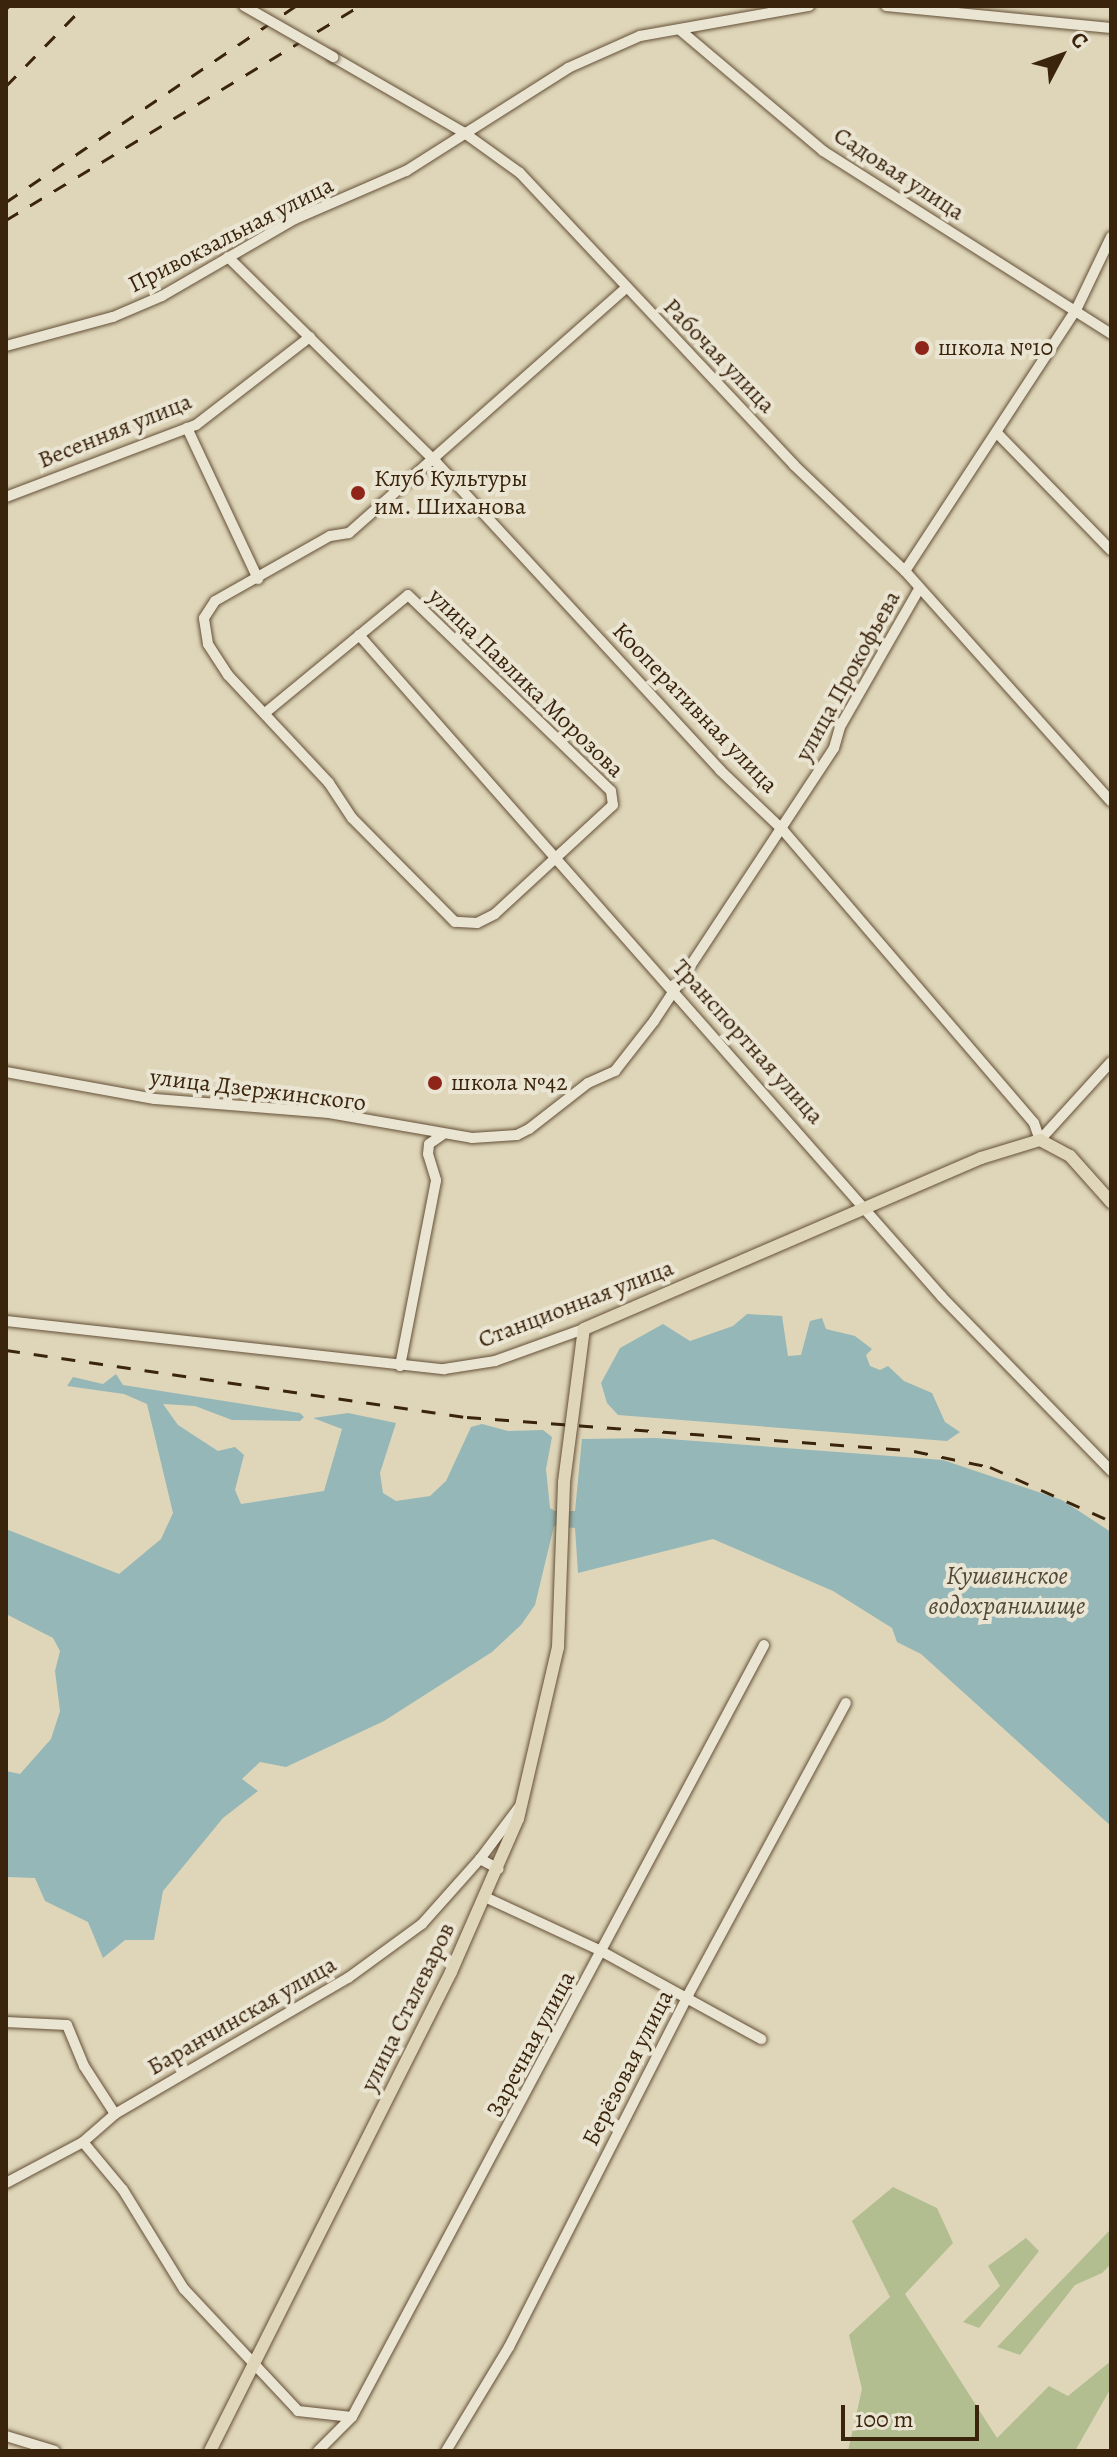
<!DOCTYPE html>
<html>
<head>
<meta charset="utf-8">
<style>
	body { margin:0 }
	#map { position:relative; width:1117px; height:2457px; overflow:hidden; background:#dfd6b9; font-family:Alegreya,serif }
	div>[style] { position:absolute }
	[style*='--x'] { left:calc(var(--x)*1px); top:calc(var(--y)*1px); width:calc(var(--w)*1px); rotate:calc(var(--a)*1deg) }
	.green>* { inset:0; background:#b2be8f }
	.water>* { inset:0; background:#95b7b7 }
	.roads { filter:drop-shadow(0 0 2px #645037) drop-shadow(0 0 2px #645037) }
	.minor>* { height:10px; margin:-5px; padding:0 5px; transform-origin:5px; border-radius:5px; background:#eae4d2 }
	.major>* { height:12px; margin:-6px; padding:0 6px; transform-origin:6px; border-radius:6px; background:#dfd6b9 }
	.rail>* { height:3px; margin-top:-1.5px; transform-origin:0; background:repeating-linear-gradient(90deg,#3b240c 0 14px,transparent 0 28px) }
	.bridges { filter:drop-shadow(0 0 2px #645037) drop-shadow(0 0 2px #645037) }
	.minor-bridge>* { height:10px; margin:-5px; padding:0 5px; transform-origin:5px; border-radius:5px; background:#eae4d2 }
	.dots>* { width:22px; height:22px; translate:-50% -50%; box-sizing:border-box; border:4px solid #eae4d2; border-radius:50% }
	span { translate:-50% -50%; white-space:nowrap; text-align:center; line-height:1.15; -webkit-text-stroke:8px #eae4d2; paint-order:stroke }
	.street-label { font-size:24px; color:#3b240c }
	.poi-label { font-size:24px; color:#3b240c }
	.left { translate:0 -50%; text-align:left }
	.water-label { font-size:26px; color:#524937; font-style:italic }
	.frame { position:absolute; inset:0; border:8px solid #3b240c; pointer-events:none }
	.north { position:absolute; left:1021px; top:16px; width:80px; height:80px; -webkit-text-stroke:6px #eae4d2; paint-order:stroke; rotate:49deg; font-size:22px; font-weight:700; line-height:32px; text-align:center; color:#3b240c }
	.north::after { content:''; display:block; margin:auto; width:28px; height:36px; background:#3b240c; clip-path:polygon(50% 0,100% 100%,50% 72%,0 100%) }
	.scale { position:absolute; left:841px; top:2405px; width:138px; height:36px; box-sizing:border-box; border:4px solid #3b240c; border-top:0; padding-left:10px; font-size:24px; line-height:28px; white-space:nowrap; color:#3b240c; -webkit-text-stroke:6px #eae4d2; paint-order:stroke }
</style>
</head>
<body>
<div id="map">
	<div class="green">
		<i style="clip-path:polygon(893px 2187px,937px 2208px,953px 2243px,905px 2294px,997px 2438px,1049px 2386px,1068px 2396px,1111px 2361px,1111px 2388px,1075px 2451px,848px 2451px,862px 2389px,849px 2335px,890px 2297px,852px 2221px)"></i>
		<i style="clip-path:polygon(1111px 2229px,1111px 2264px,1102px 2273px,1075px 2285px,1020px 2355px,997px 2347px)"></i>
		<i style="clip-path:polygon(1026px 2238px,1039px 2251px,979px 2328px,963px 2322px,1000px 2286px,988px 2266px)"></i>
	</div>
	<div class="water">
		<i style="clip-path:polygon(747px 1314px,782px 1316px,788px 1356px,801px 1355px,810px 1321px,822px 1318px,826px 1329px,855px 1336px,872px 1349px,866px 1355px,870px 1366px,880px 1370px,888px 1366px,904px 1381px,932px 1393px,945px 1422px,960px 1432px,947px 1441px,618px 1415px,607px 1403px,601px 1383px,620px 1348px,663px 1324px,690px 1341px,733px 1326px)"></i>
		<i style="clip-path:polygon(116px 1374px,123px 1385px,300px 1413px,304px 1417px,300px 1421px,232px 1420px,195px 1406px,163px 1404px,178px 1425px,218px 1451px,235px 1447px,244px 1455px,235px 1490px,241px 1504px,324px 1491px,342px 1429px,313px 1418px,348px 1413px,396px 1423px,380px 1473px,383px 1493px,396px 1501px,430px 1496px,446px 1481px,471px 1427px,482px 1424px,508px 1431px,543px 1430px,552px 1437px,546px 1469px,550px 1508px,555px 1511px,575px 1511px,582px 1439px,656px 1438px,943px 1460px,1062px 1500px,1111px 1532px,1111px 1826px,921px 1654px,897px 1642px,892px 1628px,833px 1591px,713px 1539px,578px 1573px,575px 1528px,554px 1526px,535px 1605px,521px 1625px,492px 1652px,384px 1721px,286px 1767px,260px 1762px,242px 1779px,258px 1791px,223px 1818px,163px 1891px,154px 1940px,125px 1940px,103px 1958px,88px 1922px,45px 1901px,35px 1878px,6px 1877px,6px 1771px,20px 1774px,51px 1739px,60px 1711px,55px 1671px,60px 1651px,53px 1638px,6px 1614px,6px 1529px,119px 1574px,161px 1539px,173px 1513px,147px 1404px,124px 1394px,67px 1386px,73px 1377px,103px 1384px)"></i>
	</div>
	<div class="roads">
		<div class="minor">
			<i style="--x:886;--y:6;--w:226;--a:5.6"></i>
			<i style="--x:680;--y:30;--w:187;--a:40.2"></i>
			<i style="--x:823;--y:151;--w:341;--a:32.4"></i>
			<i style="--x:333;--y:57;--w:150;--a:30"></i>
			<i style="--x:463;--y:132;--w:70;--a:35.7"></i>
			<i style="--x:520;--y:173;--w:400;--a:46.8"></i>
			<i style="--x:794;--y:465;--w:153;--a:43.7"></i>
			<i style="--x:905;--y:571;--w:309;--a:48.2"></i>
			<i style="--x:228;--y:257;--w:292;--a:44.6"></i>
			<i style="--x:436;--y:462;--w:419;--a:47.3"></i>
			<i style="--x:720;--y:770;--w:86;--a:43.6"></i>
			<i style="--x:782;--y:829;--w:387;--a:49.4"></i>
			<i style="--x:1034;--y:1123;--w:18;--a:71"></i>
			<i style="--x:6;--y:346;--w:111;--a:-15.2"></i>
			<i style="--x:113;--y:317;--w:53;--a:-23.2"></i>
			<i style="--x:162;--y:296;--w:154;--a:-30.1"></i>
			<i style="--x:295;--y:219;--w:121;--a:-23.4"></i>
			<i style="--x:406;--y:171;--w:192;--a:-32.4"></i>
			<i style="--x:568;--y:68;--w:79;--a:-24"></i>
			<i style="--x:640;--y:36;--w:172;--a:-10.1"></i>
			<i style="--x:187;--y:428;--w:167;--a:64.8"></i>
			<i style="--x:998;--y:434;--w:162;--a:45.8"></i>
			<i style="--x:6;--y:497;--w:203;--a:-20.8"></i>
			<i style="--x:196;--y:425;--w:144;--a:-37.7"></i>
			<i style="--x:905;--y:571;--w:312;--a:-56.8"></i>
			<i style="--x:1076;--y:310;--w:81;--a:-64.4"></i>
			<i style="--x:359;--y:635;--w:882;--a:48.63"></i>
			<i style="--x:942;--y:1297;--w:243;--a:45.8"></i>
			<i style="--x:265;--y:713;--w:185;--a:-39.5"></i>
			<i style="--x:408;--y:595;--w:282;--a:44"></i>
			<i style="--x:611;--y:791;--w:14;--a:82"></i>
			<i style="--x:613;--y:805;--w:161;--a:137.3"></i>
			<i style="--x:495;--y:914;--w:20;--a:153"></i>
			<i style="--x:477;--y:923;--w:22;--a:-177"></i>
			<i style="--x:455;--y:922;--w:146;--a:-134.7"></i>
			<i style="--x:352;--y:818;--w:42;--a:-123.3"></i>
			<i style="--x:329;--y:783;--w:148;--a:-133.1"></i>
			<i style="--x:228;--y:675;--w:37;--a:-123"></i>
			<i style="--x:208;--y:644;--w:26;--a:-99"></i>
			<i style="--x:204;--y:618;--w:20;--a:-57"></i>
			<i style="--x:215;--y:601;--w:132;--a:-29.5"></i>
			<i style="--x:330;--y:536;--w:19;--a:-9"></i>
			<i style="--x:349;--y:533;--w:370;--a:-41.5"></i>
			<i style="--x:6;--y:1072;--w:151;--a:10.3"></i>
			<i style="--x:155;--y:1099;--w:175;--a:4.6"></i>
			<i style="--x:329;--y:1113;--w:145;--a:9.9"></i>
			<i style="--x:472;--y:1138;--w:45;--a:-3.8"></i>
			<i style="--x:517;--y:1135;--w:13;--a:-27"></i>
			<i style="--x:529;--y:1129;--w:75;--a:-37.9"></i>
			<i style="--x:588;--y:1083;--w:30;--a:-24"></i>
			<i style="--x:615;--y:1071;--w:63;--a:-52"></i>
			<i style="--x:654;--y:1021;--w:327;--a:-56.6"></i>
			<i style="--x:834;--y:748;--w:22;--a:-74"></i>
			<i style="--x:840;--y:727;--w:157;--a:-60.2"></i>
			<i style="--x:1040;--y:1140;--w:105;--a:-47.7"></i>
			<i style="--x:6;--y:1321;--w:441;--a:6.3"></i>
			<i style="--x:444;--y:1369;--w:52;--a:-8.9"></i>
			<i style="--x:495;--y:1361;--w:95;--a:-19.8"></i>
			<i style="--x:400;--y:1366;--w:189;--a:-79"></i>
			<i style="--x:436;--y:1180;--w:27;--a:-107"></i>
			<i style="--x:428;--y:1154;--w:10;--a:-84"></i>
			<i style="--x:429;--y:1144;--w:16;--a:-35"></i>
			<i style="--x:480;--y:1859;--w:66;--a:-53"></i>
			<i style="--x:487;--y:1898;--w:126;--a:24.9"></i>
			<i style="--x:601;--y:1951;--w:183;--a:28.8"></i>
			<i style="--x:6;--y:2022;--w:61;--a:2.8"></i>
			<i style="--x:67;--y:2025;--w:44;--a:67.5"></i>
			<i style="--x:84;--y:2066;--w:57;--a:57.1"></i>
			<i style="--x:83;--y:2142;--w:62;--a:50.2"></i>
			<i style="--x:123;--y:2190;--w:116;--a:58.4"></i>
			<i style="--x:184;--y:2289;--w:167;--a:46.9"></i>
			<i style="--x:298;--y:2411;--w:54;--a:6.3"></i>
			<i style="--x:6;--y:2183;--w:87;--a:-28"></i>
			<i style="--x:83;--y:2142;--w:43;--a:-41.2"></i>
			<i style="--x:115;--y:2114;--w:270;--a:-30.3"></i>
			<i style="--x:348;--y:1978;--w:92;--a:-36.1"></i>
			<i style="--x:422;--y:1924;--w:87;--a:-48.3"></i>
			<i style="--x:480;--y:1859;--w:21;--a:28"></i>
			<i style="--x:6;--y:2436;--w:51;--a:17"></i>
			<i style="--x:318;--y:2451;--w:48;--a:-45"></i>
			<i style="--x:352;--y:2417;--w:875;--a:-61.91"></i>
			<i style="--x:446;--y:2451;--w:122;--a:-58.8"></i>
			<i style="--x:509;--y:2347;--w:395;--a:-63"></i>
			<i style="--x:688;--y:1995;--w:332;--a:-61.6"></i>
		</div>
		<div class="major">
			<i style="--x:210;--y:2451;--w:536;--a:-63.29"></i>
			<i style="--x:451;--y:1972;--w:167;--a:-66.4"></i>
			<i style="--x:518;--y:1819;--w:177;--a:-76.9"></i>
			<i style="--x:558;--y:1647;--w:165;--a:-87.9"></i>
			<i style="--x:564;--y:1482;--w:154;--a:-82.6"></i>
			<i style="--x:584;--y:1329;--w:432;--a:-23.3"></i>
			<i style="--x:981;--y:1158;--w:62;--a:-17"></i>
			<i style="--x:1040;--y:1140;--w:34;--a:28"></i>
			<i style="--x:1070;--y:1156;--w:62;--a:48.3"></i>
		</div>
	</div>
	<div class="rail">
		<i style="--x:6;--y:9;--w:4;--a:-45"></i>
		<i style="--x:6;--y:86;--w:112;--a:-45.7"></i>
		<i style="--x:6;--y:202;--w:350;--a:-34.1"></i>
		<i style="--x:6;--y:220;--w:414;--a:-31.2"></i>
		<i style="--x:6;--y:1350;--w:466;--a:8.3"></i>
		<i style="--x:467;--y:1417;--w:448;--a:4.3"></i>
		<i style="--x:914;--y:1451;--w:78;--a:11.9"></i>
		<i style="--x:990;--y:1467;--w:133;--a:24.1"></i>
	</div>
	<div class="bridges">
		<div class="minor-bridge">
			<i style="--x:244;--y:6;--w:103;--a:29.8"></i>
		</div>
	</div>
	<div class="dots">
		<i style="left:922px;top:348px;background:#8f2418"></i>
		<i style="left:358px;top:493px;background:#8f2418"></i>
		<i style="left:435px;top:1083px;background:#8f2418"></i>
	</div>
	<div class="street-label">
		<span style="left:899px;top:174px;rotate:33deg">Садовая улица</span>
		<span style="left:231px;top:235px;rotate:-27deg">Привокзальная улица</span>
		<span style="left:719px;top:356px;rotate:46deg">Рабочая улица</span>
		<span style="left:115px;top:431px;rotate:-22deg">Весенняя улица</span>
		<span style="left:848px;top:676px;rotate:-61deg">улица Прокофьева</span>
		<span style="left:526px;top:683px;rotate:44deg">улица Павлика Морозова</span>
		<span style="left:695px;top:708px;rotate:46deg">Кооперативная улица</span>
		<span style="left:748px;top:1042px;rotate:48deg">Транспортная улица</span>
		<span style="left:258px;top:1090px;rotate:7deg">улица Дзержинского</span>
		<span style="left:576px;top:1304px;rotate:-21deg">Станционная улица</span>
		<span style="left:408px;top:2007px;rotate:-64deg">улица Сталеваров</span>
		<span style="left:242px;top:2016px;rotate:-30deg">Баранчинская улица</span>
		<span style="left:531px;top:2044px;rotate:-62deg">Заречная улица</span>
		<span style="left:628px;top:2068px;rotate:-63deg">Берёзовая улица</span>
	</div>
	<div class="poi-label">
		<span class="left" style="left:938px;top:348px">школа №10</span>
		<span class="left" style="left:374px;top:493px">Клуб Культуры<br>им. Шиханова</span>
		<span class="left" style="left:451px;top:1083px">школа №42</span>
	</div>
	<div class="water-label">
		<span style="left:1007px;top:1591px">Кушвинское<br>водохранилище</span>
	</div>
	<div class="frame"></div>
	<div class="north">С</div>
	<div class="scale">100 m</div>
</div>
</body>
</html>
